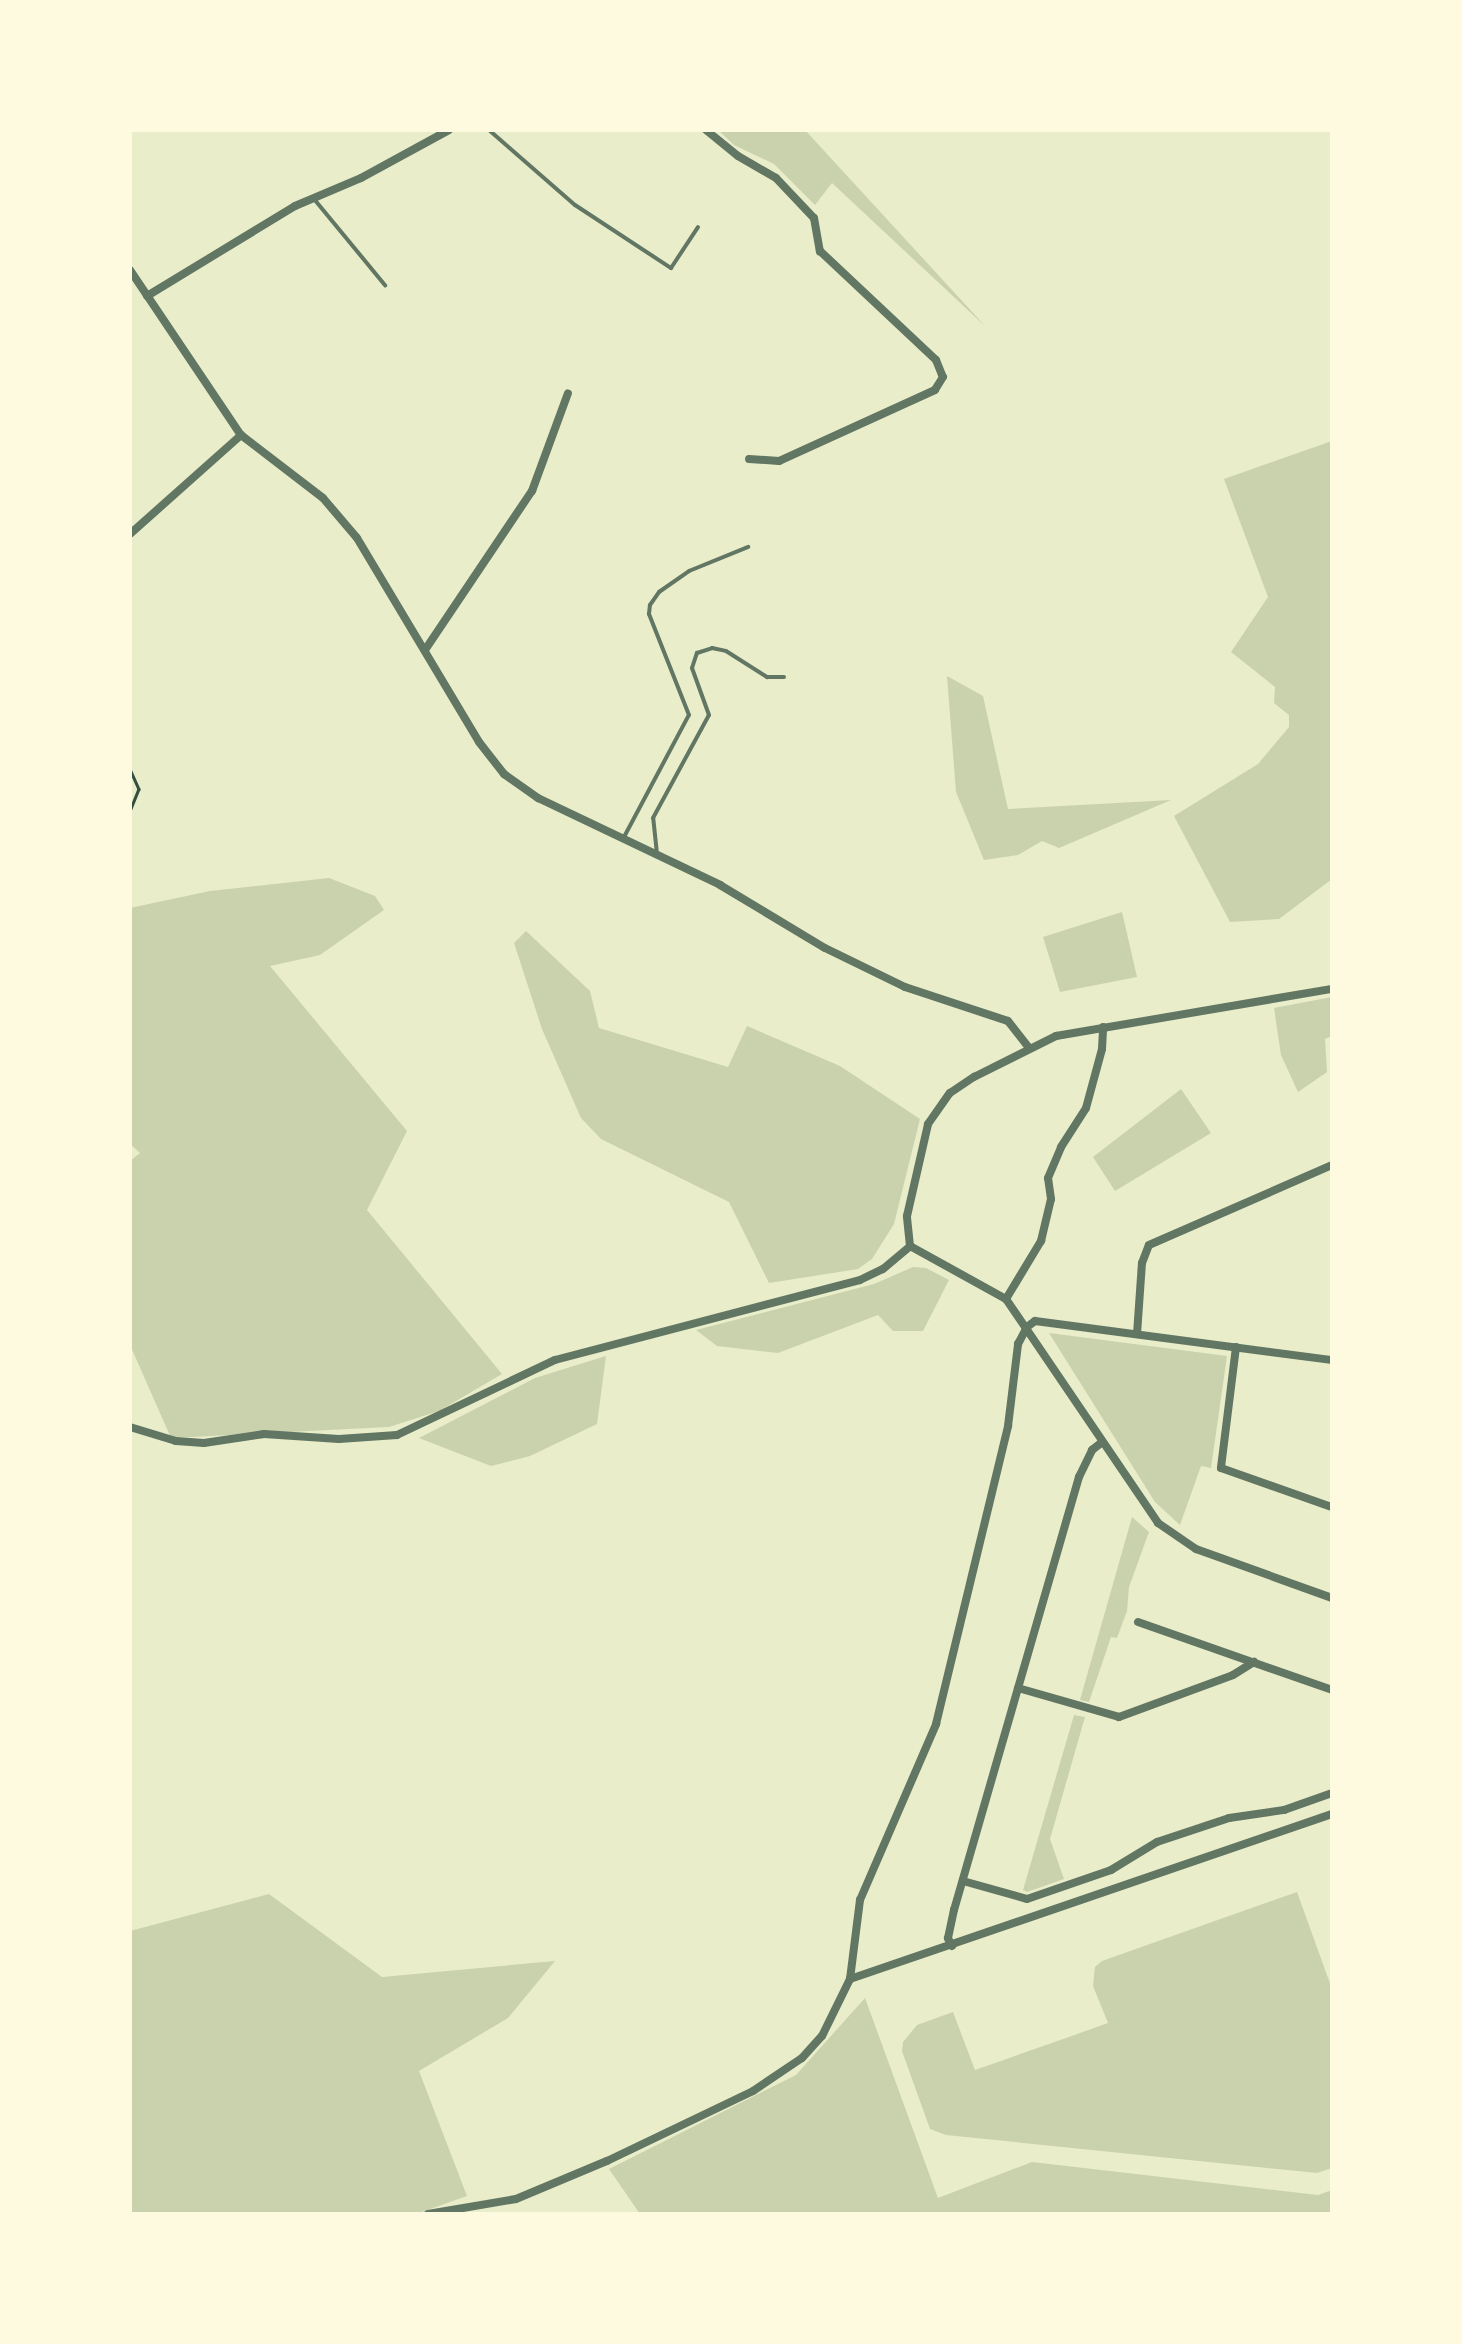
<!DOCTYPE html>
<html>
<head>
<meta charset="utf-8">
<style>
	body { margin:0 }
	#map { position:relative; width:1462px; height:2344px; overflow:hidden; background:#e9edc9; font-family:"Roboto Serif",serif }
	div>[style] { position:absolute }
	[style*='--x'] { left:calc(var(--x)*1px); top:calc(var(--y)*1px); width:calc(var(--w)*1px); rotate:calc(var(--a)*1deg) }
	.green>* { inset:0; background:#cad2ad }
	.path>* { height:2.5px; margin:-1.25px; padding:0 1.25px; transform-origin:1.25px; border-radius:1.25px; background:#344e41 }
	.service>* { height:4px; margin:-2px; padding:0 2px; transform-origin:2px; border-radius:2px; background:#617663 }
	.minor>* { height:8px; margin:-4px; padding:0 4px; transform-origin:4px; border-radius:4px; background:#617663 }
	span { translate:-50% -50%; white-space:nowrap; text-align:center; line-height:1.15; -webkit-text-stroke:10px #fefae0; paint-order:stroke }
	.frame { position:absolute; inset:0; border:132px solid #fefae0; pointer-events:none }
</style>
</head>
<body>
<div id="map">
	<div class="green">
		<i style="clip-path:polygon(718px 130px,805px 130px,986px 327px,832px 183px,815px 205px,774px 164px,734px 145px)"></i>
		<i style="clip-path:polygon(1332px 441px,1332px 879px,1279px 919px,1230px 922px,1174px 816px,1258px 764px,1289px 727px,1289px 715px,1274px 703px,1275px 687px,1231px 652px,1268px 597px,1224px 479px)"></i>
		<i style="clip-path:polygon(947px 676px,983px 696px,1008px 809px,1171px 800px,1059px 848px,1042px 841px,1018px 855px,984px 860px,956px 792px)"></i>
		<i style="clip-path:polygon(329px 878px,375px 896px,384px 910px,320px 955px,270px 966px,407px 1131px,367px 1210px,502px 1374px,439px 1411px,389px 1427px,171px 1438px,130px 1345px,130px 1161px,140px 1153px,130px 1144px,130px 908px,210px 891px)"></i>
		<i style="clip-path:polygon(1122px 912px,1137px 977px,1060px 992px,1043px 937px)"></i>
		<i style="clip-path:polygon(526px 931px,590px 991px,599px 1028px,728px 1067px,747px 1026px,840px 1066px,920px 1119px,894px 1224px,872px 1259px,858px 1269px,769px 1283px,729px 1202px,601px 1139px,581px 1118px,542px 1029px,514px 943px)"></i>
		<i style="clip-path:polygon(1332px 997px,1332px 1036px,1325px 1039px,1327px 1072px,1298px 1092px,1281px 1055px,1274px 1008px)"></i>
		<i style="clip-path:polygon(1181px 1089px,1211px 1133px,1115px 1191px,1093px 1157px)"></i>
		<i style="clip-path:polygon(913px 1267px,926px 1268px,949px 1280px,923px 1331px,893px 1331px,878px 1315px,778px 1353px,717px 1346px,696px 1330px,874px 1284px)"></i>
		<i style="clip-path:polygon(1049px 1333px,1227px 1356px,1211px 1468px,1201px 1466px,1180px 1525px,1155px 1502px)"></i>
		<i style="clip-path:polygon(606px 1356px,597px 1424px,530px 1456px,491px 1466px,419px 1438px,535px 1378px)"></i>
		<i style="clip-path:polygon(1132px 1517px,1149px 1532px,1129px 1587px,1127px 1611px,1117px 1638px,1111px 1637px,1089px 1702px,1080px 1700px)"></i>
		<i style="clip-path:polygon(1074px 1715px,1085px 1717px,1050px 1839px,1064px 1879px,1027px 1892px,1023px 1890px)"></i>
		<i style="clip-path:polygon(1297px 1892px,1332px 1989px,1332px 2168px,1317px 2173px,946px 2135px,930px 2129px,902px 2051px,903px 2042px,917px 2025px,953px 2012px,975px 2070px,1066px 2038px,1108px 2023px,1093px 1986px,1095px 1967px,1102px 1961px)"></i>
		<i style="clip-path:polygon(269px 1894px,382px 1977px,555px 1961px,508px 2018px,419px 2071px,467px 2196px,416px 2214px,130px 2214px,130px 1931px)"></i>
		<i style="clip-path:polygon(865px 1998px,938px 2198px,1032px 2162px,1318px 2195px,1332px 2190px,1332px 2214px,640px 2214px,609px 2169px,796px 2075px)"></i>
	</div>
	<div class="path">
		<i style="--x:130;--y:769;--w:22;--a:66"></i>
		<i style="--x:139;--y:789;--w:24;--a:112"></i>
	</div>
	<div class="service">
		<i style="--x:489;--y:130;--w:114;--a:41.1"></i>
		<i style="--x:575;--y:205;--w:115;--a:33.3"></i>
		<i style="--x:671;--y:268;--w:49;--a:-56.6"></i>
		<i style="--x:314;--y:199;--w:112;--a:50.5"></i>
		<i style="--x:624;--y:837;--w:138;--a:-62"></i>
		<i style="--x:689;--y:715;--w:109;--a:-111.6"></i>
		<i style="--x:649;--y:614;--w:9;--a:-84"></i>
		<i style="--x:650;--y:605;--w:16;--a:-55"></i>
		<i style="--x:659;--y:592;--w:37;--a:-35"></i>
		<i style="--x:689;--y:571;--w:64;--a:-22.1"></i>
		<i style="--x:657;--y:854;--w:36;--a:-96"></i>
		<i style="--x:653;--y:818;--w:117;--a:-61.5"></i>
		<i style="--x:709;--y:715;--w:50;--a:-109.9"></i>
		<i style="--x:692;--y:668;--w:16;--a:-72"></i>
		<i style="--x:697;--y:653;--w:16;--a:-18"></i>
		<i style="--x:712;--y:648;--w:14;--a:12"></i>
		<i style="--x:726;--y:651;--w:49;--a:32.4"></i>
		<i style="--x:767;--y:677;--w:17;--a:0"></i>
	</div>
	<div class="minor">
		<i style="--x:706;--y:130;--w:41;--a:39.1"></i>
		<i style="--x:738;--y:156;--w:44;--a:30.1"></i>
		<i style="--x:776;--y:178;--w:55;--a:46.5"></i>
		<i style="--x:814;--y:218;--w:34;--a:80"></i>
		<i style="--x:820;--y:251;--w:159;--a:43.2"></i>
		<i style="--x:936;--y:360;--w:18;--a:68"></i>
		<i style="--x:943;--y:377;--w:15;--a:122"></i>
		<i style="--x:935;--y:390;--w:171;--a:155.5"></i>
		<i style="--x:779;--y:461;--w:30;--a:-176"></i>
		<i style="--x:130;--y:270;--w:199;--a:56.1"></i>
		<i style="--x:241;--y:435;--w:103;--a:37.5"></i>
		<i style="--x:323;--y:498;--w:52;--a:49.6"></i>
		<i style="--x:357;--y:538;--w:238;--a:59.1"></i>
		<i style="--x:479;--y:742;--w:41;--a:52"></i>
		<i style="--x:504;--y:774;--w:42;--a:35.2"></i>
		<i style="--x:538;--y:798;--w:202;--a:25.5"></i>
		<i style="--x:720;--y:885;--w:122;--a:31"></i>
		<i style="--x:825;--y:948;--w:89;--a:26"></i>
		<i style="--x:905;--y:987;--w:108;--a:18.3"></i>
		<i style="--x:1008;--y:1021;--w:34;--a:52"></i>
		<i style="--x:147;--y:296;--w:173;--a:-31.3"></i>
		<i style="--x:295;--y:206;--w:72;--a:-23"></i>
		<i style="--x:361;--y:178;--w:100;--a:-28.6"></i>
		<i style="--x:130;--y:534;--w:149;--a:-41.7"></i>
		<i style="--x:425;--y:650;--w:192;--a:-56.1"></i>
		<i style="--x:532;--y:491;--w:104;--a:-69.8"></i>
		<i style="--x:910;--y:1246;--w:110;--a:28.9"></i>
		<i style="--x:1006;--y:1299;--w:271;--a:55.8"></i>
		<i style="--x:1158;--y:1523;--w:46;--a:34.4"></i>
		<i style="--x:1196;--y:1549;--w:145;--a:19.8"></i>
		<i style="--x:910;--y:1246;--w:30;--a:-96"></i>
		<i style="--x:907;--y:1216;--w:94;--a:-77.1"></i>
		<i style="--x:928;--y:1124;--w:38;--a:-55"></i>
		<i style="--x:950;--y:1093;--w:29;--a:-34"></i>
		<i style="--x:974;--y:1077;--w:92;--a:-26.6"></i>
		<i style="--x:1056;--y:1036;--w:280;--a:-9.7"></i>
		<i style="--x:1006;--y:1299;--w:68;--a:-58.9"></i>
		<i style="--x:1041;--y:1241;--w:43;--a:-76.6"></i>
		<i style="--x:1051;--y:1199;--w:21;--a:-98"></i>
		<i style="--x:1048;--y:1178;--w:34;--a:-67"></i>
		<i style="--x:1061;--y:1147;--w:46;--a:-57.3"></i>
		<i style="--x:1086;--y:1108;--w:61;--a:-74.8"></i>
		<i style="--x:1102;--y:1049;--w:22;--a:-87"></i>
		<i style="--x:1027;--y:1327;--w:10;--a:-37"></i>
		<i style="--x:1035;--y:1321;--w:300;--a:7.5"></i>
		<i style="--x:1137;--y:1334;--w:71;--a:-86"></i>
		<i style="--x:1142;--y:1263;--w:19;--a:-69"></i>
		<i style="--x:1149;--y:1245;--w:200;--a:-23.6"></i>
		<i style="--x:1236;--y:1347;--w:122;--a:97.1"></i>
		<i style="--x:1221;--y:1468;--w:118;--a:19.4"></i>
		<i style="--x:130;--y:1427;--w:48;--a:16.9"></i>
		<i style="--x:176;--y:1441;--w:28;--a:4"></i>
		<i style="--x:204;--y:1443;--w:61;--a:-8.5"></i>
		<i style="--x:264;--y:1434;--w:75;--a:3.8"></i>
		<i style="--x:339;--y:1439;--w:58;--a:-3.9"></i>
		<i style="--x:397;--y:1435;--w:175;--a:-25.4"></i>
		<i style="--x:555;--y:1360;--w:315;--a:-14.7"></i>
		<i style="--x:860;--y:1280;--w:25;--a:-26"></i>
		<i style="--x:883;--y:1269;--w:35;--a:-40"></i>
		<i style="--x:1138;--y:1622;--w:206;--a:19.3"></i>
		<i style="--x:1018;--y:1688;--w:105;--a:16"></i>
		<i style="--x:1119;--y:1717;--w:121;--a:-20.2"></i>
		<i style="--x:1233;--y:1675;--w:25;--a:-32"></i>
		<i style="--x:963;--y:1881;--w:66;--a:15.7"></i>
		<i style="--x:1027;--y:1899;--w:89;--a:-19"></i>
		<i style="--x:1111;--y:1870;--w:54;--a:-31.3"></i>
		<i style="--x:1157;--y:1842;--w:76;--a:-18.4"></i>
		<i style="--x:1229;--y:1818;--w:56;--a:-8.3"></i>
		<i style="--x:1284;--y:1810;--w:51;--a:-19.5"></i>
		<i style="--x:952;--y:1946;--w:9;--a:-117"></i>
		<i style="--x:948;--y:1938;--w:29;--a:-78"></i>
		<i style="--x:954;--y:1910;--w:451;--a:-73.9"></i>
		<i style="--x:1079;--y:1477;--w:30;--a:-64"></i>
		<i style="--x:1092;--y:1450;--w:11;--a:-38"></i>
		<i style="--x:850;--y:1979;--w:509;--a:-18.9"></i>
		<i style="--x:428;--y:2214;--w:89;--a:-9.7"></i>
		<i style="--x:516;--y:2199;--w:99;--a:-22.7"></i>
		<i style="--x:607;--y:2161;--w:162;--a:-25.6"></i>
		<i style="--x:753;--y:2091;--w:59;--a:-34"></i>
		<i style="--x:802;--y:2058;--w:30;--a:-48"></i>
		<i style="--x:822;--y:2036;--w:64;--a:-63.8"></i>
		<i style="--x:850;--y:1979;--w:80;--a:-82.8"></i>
		<i style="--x:860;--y:1900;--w:192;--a:-66.6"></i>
		<i style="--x:936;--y:1724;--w:307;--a:-76.4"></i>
		<i style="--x:1008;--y:1426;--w:83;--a:-83"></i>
		<i style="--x:1018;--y:1344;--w:19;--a:-62"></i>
	</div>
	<div class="frame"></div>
</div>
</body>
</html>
